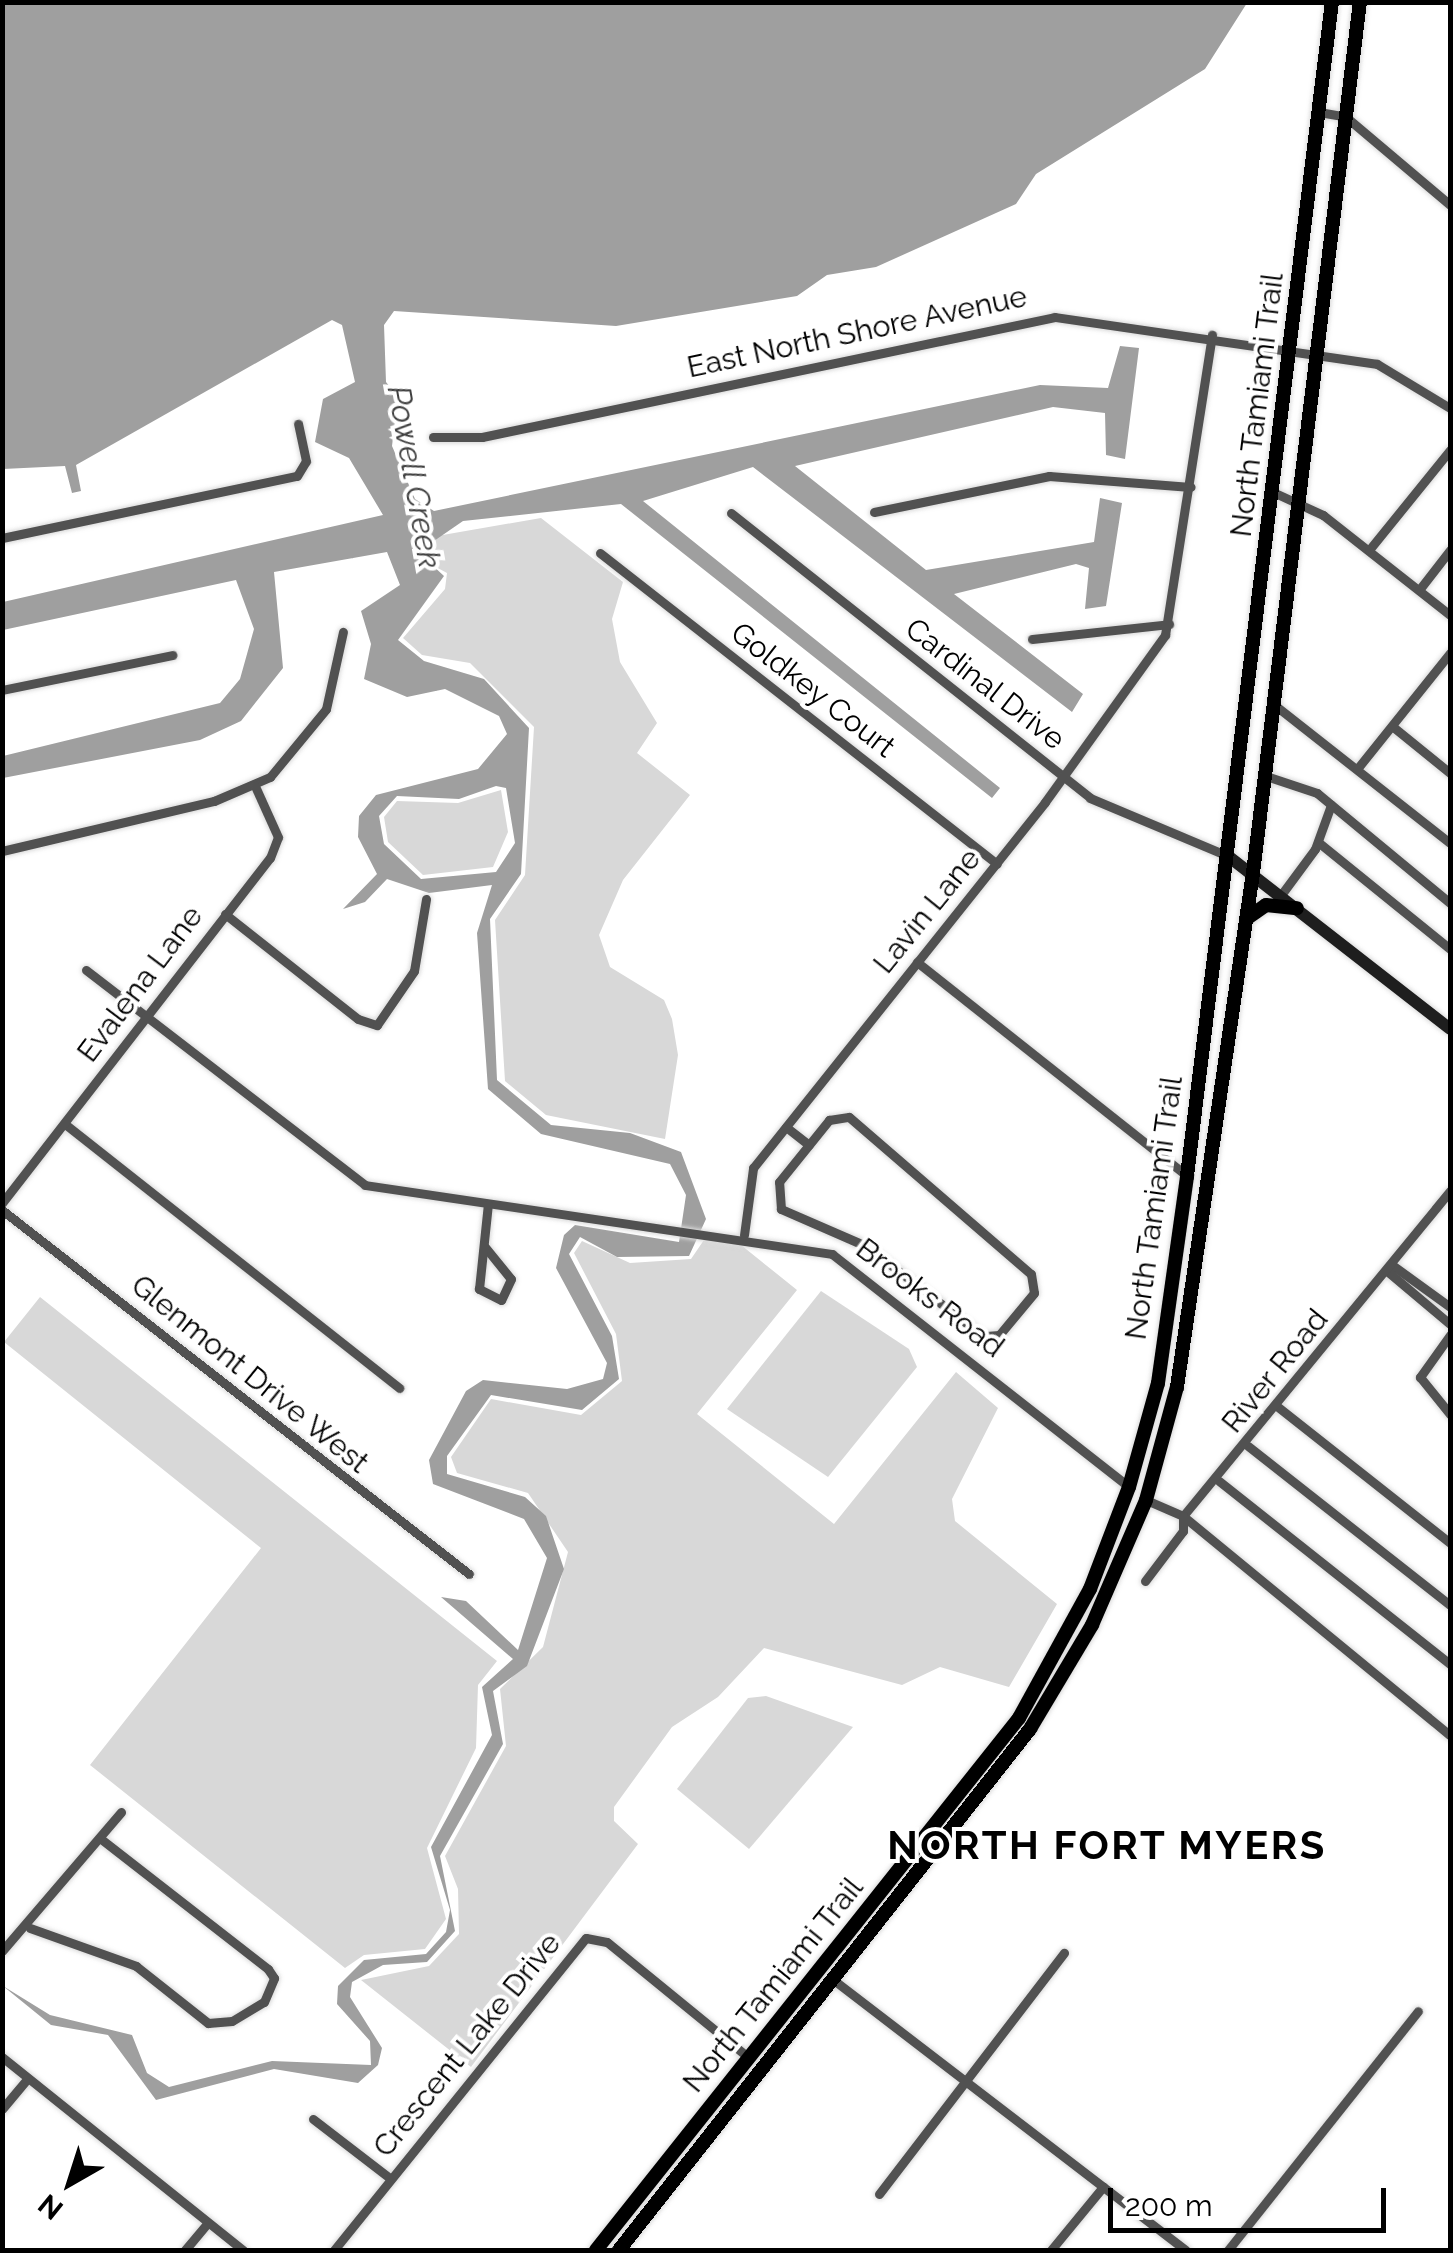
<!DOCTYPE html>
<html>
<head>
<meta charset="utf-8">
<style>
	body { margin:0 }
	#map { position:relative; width:1453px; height:2253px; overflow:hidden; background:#fff; font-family:Raleway,sans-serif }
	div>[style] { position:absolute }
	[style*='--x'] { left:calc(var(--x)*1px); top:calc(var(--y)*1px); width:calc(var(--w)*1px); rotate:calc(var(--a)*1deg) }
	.green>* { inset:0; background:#d8d8d8 }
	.water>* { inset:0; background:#9f9f9f }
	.roads { filter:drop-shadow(0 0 2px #dbdbdb) drop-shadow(0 0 2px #dbdbdb) }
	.street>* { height:9px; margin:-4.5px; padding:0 4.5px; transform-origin:4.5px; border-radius:4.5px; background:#515151 }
	.secondary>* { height:12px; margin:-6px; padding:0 6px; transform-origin:6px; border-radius:6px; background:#1e1e1e }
	.primary>* { height:14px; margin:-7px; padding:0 7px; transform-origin:7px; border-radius:7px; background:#000 }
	span { translate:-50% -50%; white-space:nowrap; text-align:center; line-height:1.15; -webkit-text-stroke:8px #fff; paint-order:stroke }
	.street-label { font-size:30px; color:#000 }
	.water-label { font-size:32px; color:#404040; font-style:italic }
	.district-label { font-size:40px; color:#000; font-weight:700; letter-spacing:2.5px }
	.frame { position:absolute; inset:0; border:5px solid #000; pointer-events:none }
	.north { position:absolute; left:20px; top:2133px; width:100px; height:100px; -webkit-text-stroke:8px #fff; paint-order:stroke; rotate:219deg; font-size:28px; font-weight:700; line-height:40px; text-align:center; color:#000 }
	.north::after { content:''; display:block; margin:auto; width:35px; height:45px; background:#000; clip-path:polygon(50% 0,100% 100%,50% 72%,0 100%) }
	.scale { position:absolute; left:1108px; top:2188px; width:278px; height:45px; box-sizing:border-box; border:5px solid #000; border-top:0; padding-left:12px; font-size:30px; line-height:35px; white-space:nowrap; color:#000; -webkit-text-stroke:8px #fff; paint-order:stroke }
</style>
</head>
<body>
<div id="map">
	<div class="green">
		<i style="clip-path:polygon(541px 518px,623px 582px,612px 619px,620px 662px,657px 723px,637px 753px,690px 795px,623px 880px,599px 935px,610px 967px,664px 1000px,672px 1019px,678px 1055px,665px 1139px,546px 1115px,505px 1081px,495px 920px,525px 875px,534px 727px,470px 663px,422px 655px,403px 638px,445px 589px,447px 573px,423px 560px,437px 536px)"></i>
		<i style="clip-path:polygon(501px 790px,508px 832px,493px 867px,423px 875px,388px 842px,384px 817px,397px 801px,458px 803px)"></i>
		<i style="clip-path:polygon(706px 1237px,741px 1245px,797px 1290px,697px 1414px,834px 1524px,956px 1372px,998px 1408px,952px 1499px,955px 1521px,1057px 1604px,1009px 1687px,940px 1667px,902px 1685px,764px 1648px,718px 1697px,672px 1727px,614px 1807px,614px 1821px,638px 1844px,471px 2067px,361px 1980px,429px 1966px,459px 1934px,458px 1889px,445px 1856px,506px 1746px,500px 1689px,543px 1647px,568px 1552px,528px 1493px,457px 1473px,451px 1457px,491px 1399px,581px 1415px,622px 1381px,616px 1334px,574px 1253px,582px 1241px,630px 1263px,691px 1259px)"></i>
		<i style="clip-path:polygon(821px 1291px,909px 1349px,917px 1367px,828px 1477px,727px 1409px)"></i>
		<i style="clip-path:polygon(40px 1297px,497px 1661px,478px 1685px,476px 1748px,427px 1848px,446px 1919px,425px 1949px,364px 1955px,345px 1968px,90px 1765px,261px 1548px,4px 1342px)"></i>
		<i style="clip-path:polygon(766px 1696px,853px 1727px,749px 1849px,677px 1789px,748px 1698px)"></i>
	</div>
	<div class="water">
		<i style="clip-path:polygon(evenodd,3px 3px,1247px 3px,1205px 69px,1036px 174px,1016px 204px,876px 267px,827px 275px,797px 296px,616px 326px,394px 311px,384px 325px,386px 382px,398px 397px,392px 446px,415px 499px,434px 511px,1040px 385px,1108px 388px,1120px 346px,1139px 348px,1125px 459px,1106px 455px,1105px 413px,1053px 407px,795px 466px,926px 570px,1094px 542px,1100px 498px,1122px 503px,1106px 606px,1085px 609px,1089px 568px,1076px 564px,954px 594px,1083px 694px,1072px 712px,753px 467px,643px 501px,1000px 788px,992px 798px,621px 504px,463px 521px,418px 552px,444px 576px,398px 640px,424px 661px,484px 679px,529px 728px,521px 874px,490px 919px,497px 1080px,551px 1125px,630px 1133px,681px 1152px,706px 1219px,689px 1256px,617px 1257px,580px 1237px,569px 1254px,612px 1336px,619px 1379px,582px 1410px,491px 1395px,447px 1456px,447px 1474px,525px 1497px,546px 1516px,564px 1569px,527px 1666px,493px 1691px,503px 1744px,440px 1856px,455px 1931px,427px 1962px,383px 1965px,352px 1982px,350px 1997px,382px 2048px,378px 2065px,358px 2083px,274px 2069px,156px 2100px,108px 2035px,51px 2025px,3px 1986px,50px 2015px,132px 2035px,147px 2073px,169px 2087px,272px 2061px,371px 2065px,370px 2041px,337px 2004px,338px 1986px,364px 1960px,426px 1954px,446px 1932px,450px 1910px,431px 1847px,492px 1735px,482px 1687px,513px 1659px,441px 1597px,466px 1601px,518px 1650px,547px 1558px,524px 1519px,433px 1484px,429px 1460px,466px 1391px,483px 1380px,567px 1389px,603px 1379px,607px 1363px,556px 1268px,564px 1235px,575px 1225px,679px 1242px,686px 1195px,670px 1164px,541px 1134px,488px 1089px,477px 933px,492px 885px,429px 893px,387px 879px,365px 902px,343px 909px,377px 874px,358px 837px,359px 816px,376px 795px,478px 769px,507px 734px,499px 716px,445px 689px,407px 697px,364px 679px,371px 644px,361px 611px,400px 585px,387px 552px,274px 572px,283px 668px,241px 721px,200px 740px,3px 778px,3px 756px,220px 703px,240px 679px,254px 629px,236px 580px,3px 630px,3px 602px,383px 515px,349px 458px,315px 442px,323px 399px,355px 382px,342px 325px,332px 320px,76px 465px,81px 491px,72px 493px,65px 466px,3px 469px,3px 3px,496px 786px,506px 788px,515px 843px,496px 872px,421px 879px,384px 844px,379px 816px,397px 796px,459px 799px,496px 786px)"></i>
	</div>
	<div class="roads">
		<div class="street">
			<i style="--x:1319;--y:112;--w:27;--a:10"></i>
			<i style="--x:1346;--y:117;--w:136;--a:40.2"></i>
			<i style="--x:433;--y:437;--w:49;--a:0"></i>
			<i style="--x:482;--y:437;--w:585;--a:-11.83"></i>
			<i style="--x:1055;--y:317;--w:325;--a:8.3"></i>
			<i style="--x:1377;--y:364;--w:85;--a:31.1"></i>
			<i style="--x:1275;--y:493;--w:53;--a:24.6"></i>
			<i style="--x:1323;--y:515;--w:162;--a:38.2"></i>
			<i style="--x:874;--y:512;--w:179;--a:-11.6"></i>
			<i style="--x:1049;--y:476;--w:142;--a:4.4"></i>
			<i style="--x:731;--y:513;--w:458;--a:38.4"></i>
			<i style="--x:1090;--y:798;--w:150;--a:22.8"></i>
			<i style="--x:2;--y:538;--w:301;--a:-11.9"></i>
			<i style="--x:297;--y:476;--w:17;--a:-59"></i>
			<i style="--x:306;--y:461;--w:38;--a:-102"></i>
			<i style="--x:1369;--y:550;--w:129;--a:-51"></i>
			<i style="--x:600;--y:553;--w:504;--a:38.07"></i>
			<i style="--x:1419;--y:590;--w:51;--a:-52.2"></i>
			<i style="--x:1032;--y:639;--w:138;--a:-6.2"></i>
			<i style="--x:2;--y:690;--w:174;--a:-11.6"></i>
			<i style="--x:1272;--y:703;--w:226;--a:38.2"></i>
			<i style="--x:1392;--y:726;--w:75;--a:39"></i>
			<i style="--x:1357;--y:769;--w:149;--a:-51.3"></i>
			<i style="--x:1263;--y:775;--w:57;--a:18.4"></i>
			<i style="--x:1317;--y:793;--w:173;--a:39.6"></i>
			<i style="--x:1318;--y:842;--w:170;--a:39"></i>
			<i style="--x:2;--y:851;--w:218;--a:-13.3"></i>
			<i style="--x:214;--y:801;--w:61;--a:-23.2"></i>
			<i style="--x:270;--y:777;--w:88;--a:-50.5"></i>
			<i style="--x:326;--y:709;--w:79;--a:-77.6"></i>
			<i style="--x:1281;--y:895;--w:57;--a:-53.5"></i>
			<i style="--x:1315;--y:849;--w:47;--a:-70"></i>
			<i style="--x:225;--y:914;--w:169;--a:38.3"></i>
			<i style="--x:358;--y:1019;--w:20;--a:18"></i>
			<i style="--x:377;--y:1025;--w:65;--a:-55.6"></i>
			<i style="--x:414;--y:971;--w:73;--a:-80.5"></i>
			<i style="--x:917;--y:962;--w:345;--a:38.4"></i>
			<i style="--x:86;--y:970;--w:352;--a:37.6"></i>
			<i style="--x:365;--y:1185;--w:472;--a:8.4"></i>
			<i style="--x:832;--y:1254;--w:377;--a:38.1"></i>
			<i style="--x:849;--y:1117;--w:240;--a:40.8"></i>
			<i style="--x:1031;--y:1274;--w:19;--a:81"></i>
			<i style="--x:1034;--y:1293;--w:55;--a:129.8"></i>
			<i style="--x:999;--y:1335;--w:16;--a:176"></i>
			<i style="--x:983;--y:1336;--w:148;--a:-142.4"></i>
			<i style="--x:866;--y:1246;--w:93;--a:-156.5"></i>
			<i style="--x:781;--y:1209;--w:27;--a:-94"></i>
			<i style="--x:779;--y:1182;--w:80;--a:-51.1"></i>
			<i style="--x:829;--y:1120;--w:20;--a:-9"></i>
			<i style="--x:65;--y:1124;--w:426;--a:38.3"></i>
			<i style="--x:786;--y:1127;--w:29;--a:38"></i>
			<i style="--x:2;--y:1203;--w:437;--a:-52.2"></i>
			<i style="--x:270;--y:858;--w:22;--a:-69"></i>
			<i style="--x:278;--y:837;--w:56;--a:-114.3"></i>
			<i style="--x:2;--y:1210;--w:592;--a:37.93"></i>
			<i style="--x:744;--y:1235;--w:68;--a:-82.3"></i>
			<i style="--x:753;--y:1168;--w:468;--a:-51.4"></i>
			<i style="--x:1045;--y:802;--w:206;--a:-54.3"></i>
			<i style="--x:1165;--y:635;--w:304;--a:-81.1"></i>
			<i style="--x:485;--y:1247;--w:41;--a:50.9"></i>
			<i style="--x:511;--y:1279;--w:23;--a:115"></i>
			<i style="--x:501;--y:1300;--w:25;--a:-153"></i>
			<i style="--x:479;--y:1289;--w:85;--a:-84"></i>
			<i style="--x:1392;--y:1265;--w:72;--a:35.9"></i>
			<i style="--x:1387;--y:1271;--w:82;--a:40.1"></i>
			<i style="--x:1450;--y:1335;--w:52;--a:125.5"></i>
			<i style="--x:1420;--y:1377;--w:48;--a:51"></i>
			<i style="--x:1278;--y:1407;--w:219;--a:38.3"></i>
			<i style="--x:1248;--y:1446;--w:257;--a:38.2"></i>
			<i style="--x:1219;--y:1481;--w:295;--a:38.4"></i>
			<i style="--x:1146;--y:1500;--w:40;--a:23.4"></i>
			<i style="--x:1183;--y:1516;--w:421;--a:-50.6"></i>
			<i style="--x:1183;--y:1516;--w:345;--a:39.4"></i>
			<i style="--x:1145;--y:1581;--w:63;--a:-52.8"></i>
			<i style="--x:1183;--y:1531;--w:15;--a:-90"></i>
			<i style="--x:30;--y:1928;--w:113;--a:19.7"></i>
			<i style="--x:136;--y:1966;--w:92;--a:38.4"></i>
			<i style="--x:208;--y:2023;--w:24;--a:-5"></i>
			<i style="--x:232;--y:2021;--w:37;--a:-31"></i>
			<i style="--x:264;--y:2002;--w:26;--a:-67"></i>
			<i style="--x:274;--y:1978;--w:11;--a:-124"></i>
			<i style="--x:268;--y:1969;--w:212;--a:-142.1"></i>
			<i style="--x:2;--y:1951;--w:183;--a:-49.4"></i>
			<i style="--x:831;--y:1978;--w:447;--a:37.5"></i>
			<i style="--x:2;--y:2057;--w:309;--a:38.7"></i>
			<i style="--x:2;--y:2109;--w:40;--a:-50"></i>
			<i style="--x:313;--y:2119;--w:98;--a:37.6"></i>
			<i style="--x:879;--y:2194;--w:304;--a:-52.5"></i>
			<i style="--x:185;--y:2250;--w:35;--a:-50"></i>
			<i style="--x:334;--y:2250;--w:401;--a:-51.1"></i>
			<i style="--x:586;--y:1938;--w:21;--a:11"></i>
			<i style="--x:607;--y:1942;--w:183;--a:39.2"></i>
			<i style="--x:1051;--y:2250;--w:82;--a:-50.5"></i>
			<i style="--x:1228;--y:2250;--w:305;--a:-51.5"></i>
		</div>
		<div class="secondary">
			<i style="--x:1228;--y:856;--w:281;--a:37.9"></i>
		</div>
		<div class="primary">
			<i style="--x:1246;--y:919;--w:24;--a:-35"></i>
			<i style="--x:1266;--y:905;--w:31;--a:6"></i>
			<i style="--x:596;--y:2250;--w:680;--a:-51.51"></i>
			<i style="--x:1019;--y:1718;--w:147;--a:-61.2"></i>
			<i style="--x:1090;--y:1589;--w:109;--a:-69.1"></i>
			<i style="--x:1129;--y:1487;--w:108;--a:-74.4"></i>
			<i style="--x:1158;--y:1383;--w:209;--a:-82"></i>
			<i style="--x:1187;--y:1176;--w:1183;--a:-82.96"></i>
			<i style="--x:619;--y:2250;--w:664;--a:-51.73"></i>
			<i style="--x:1030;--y:1729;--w:121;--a:-59.2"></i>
			<i style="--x:1092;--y:1625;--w:136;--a:-66.6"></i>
			<i style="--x:1146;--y:1500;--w:117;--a:-74.7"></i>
			<i style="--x:1177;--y:1387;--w:520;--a:-81.59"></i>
			<i style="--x:1253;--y:873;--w:878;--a:-83"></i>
		</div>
	</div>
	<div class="street-label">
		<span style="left:857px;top:332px;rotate:-12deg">East North Shore Avenue</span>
		<span style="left:1257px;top:405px;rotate:-83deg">North Tamiami Trail</span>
		<span style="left:985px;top:684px;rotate:38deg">Cardinal Drive</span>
		<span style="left:813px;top:690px;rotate:38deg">Goldkey Court</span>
		<span style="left:927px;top:911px;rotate:-51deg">Lavin Lane</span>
		<span style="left:140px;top:984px;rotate:-53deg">Evalena Lane</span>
		<span style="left:1154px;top:1208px;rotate:-82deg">North Tamiami Trail</span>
		<span style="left:930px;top:1298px;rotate:37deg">Brooks Road</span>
		<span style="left:1275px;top:1371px;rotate:-51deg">River Road</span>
		<span style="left:250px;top:1374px;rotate:39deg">Glenmont Drive West</span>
		<span style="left:773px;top:1985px;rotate:-51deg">North Tamiami Trail</span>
		<span style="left:467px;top:2045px;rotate:-51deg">Crescent Lake Drive</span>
	</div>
	<div class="water-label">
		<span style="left:414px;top:477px;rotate:80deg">Powell Creek</span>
	</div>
	<div class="district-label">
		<span style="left:1107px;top:1845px">NORTH FORT MYERS</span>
	</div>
	<div class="frame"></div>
	<div class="north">N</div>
	<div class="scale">200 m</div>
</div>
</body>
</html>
